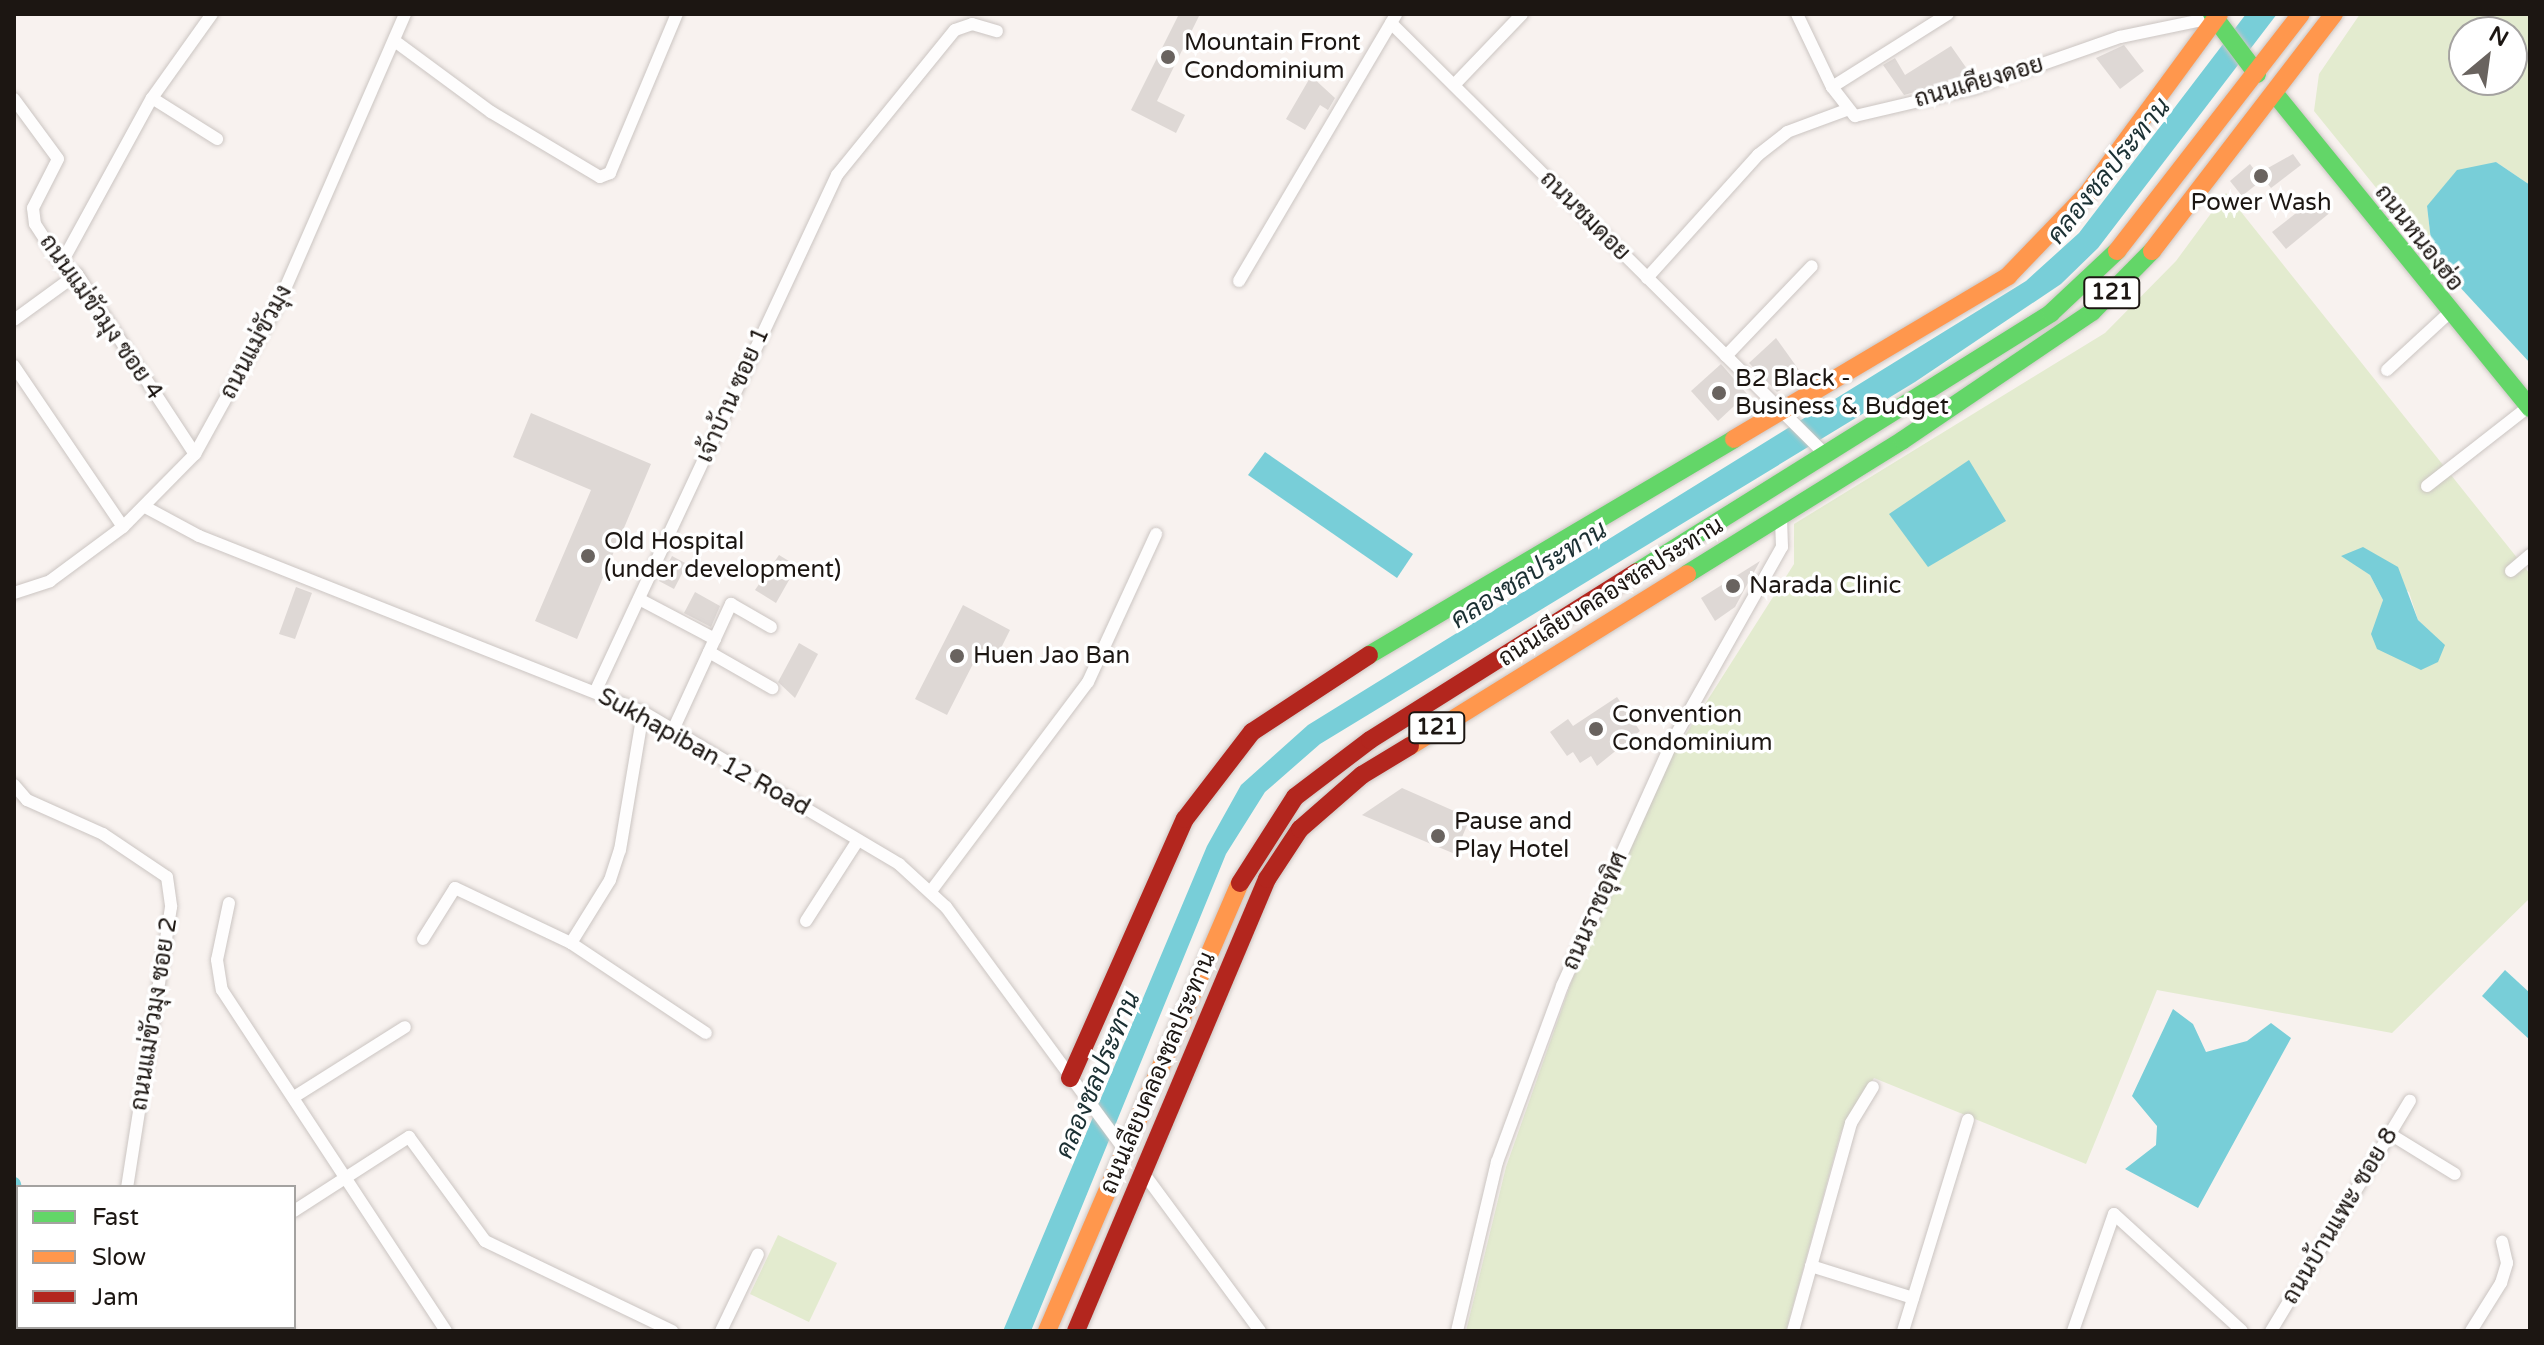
<!DOCTYPE html>
<html>
<head>
<meta charset="utf-8">
<style>
	body { margin:0 }
	#map { position:relative; width:2544px; height:1345px; overflow:hidden; background:#f8f2ef; font-family:"Varela Round",Sarabun,sans-serif }
	div>[style] { position:absolute }
	[style*='--x'] { left:calc(var(--x)*1px); top:calc(var(--y)*1px); width:calc(var(--w)*1px); rotate:calc(var(--a)*1deg) }
	.green>* { inset:0; background:#e3ebcf }
	.water>* { inset:0; background:#78ced8 }
	.canal>* { height:14px; margin:-7px; padding:0 7px; transform-origin:7px; border-radius:7px; background:#78ced8 }
	.building>* { inset:0; background:#ded8d5 }
	.roads { filter:drop-shadow(0 0 2px #cbc5c2) drop-shadow(0 0 2px #cbc5c2) }
	.street>* { height:12px; margin:-6px; padding:0 6px; transform-origin:6px; border-radius:6px; background:#fefdfd }
	.fast>* { height:18px; margin:-9px; padding:0 9px; transform-origin:9px; border-radius:9px; background:#63d668 }
	.slow>* { height:18px; margin:-9px; padding:0 9px; transform-origin:9px; border-radius:9px; background:#ff974d }
	.jam>* { height:18px; margin:-9px; padding:0 9px; transform-origin:9px; border-radius:9px; background:#b3261e }
	.dots>* { width:22px; height:22px; translate:-50% -50%; box-sizing:border-box; border:4px solid #fff; border-radius:50% }
	span { translate:-50% -50%; white-space:nowrap; text-align:center; line-height:1.15; -webkit-text-stroke:7px #fff; paint-order:stroke }
	.shield-label span { padding:2px 6px; background:#fff; border:2px solid; border-radius:6px; -webkit-text-stroke-width:0 }
	.shield-label { font-size:22px; color:#1c1612; font-weight:700 }
	.poi-label { font-size:24px; color:#1c1612 }
	.left { translate:0 -50%; text-align:left }
	.street-label { font-size:24px; color:#1c1612 }
	.water-label { font-size:26px; color:#1b3033; font-style:italic }
	.frame { position:absolute; inset:0; border:16px solid #1c1612; pointer-events:none }
	.legend { position:absolute; left:16px; top:1185px; width:280px; height:144px; box-sizing:border-box; background:#fff; border:2px solid #a4a2a0; margin:0; padding:10px 14px; list-style:none; font-size:24px; color:#1c1612 }
	.legend li { display:flex; align-items:center; gap:16px; height:40px }
	.legend b { width:40px; border:2px solid #a4a2a0 }
	.north { position:absolute; left:2448px; top:16px; width:80px; height:80px; box-sizing:border-box; background:#fff; border:2px solid #a4a2a0; border-radius:50%; rotate:29deg; font-size:22px; font-weight:700; line-height:32px; text-align:center; color:#1c1612 }
	.north::after { content:''; display:block; margin:auto; width:28px; height:36px; background:#69635f; clip-path:polygon(50% 0,100% 100%,50% 72%,0 100%) }
</style>
</head>
<body>
<div id="map">
	<div class="green">
		<i style="clip-path:polygon(evenodd,2360px 14px,2530px 14px,2530px 185px,2496px 162px,2427px 206px,2433px 258px,2314px 111px,2319px 74px,2360px 14px,2464px 32px,2512px 32px,2512px 80px,2464px 80px,2464px 32px)"></i>
		<i style="clip-path:polygon(evenodd,2226px 193px,2530px 574px,2530px 898px,2392px 1033px,2157px 990px,2086px 1164px,1874px 1078px,1841px 1132px,1786px 1331px,1466px 1331px,1506px 1167px,1572px 980px,1672px 756px,1794px 564px,1794px 524px,2105px 333px,2176px 261px,2226px 193px,2341px 555px,2409px 592px,2418px 620px,2444px 645px,2378px 617px,2383px 600px,2370px 575px,2341px 555px)"></i>
		<i style="clip-path:polygon(778px 1235px,837px 1263px,809px 1322px,750px 1294px)"></i>
	</div>
	<div class="water">
		<i style="clip-path:polygon(2246px 14px,2277px 14px,2098px 248px,2061px 284px,1915px 382px,1320px 744px,1265px 792px,1226px 854px,1031px 1331px,1003px 1331px,1207px 846px,1241px 785px,1308px 725px,2026px 281px,2079px 233px)"></i>
		<i style="clip-path:polygon(2496px 162px,2530px 185px,2530px 363px,2433px 258px,2427px 206px,2457px 170px)"></i>
		<i style="clip-path:polygon(1265px 452px,1413px 554px,1397px 578px,1248px 475px)"></i>
		<i style="clip-path:polygon(1969px 460px,2006px 521px,1928px 567px,1889px 514px)"></i>
		<i style="clip-path:polygon(2363px 547px,2398px 567px,2418px 620px,2445px 645px,2438px 662px,2421px 670px,2377px 649px,2371px 634px,2383px 600px,2370px 575px,2341px 556px)"></i>
		<i style="clip-path:polygon(2505px 970px,2530px 993px,2530px 1040px,2482px 996px)"></i>
		<i style="clip-path:polygon(2173px 1009px,2193px 1024px,2206px 1052px,2247px 1041px,2271px 1023px,2291px 1038px,2198px 1208px,2125px 1169px,2156px 1145px,2157px 1126px,2132px 1096px)"></i>
	</div>
	<div class="canal">
		<i style="--x:14;--y:1184;--w:21;--a:79"></i>
		<i style="--x:50;--y:1331;--w:4;--a:-76"></i>
	</div>
	<div class="building">
		<i style="clip-path:polygon(1179px 14px,1200px 14px,1157px 101px,1185px 115px,1176px 133px,1131px 110px)"></i>
		<i style="clip-path:polygon(2124px 45px,2144px 71px,2120px 89px,2096px 58px)"></i>
		<i style="clip-path:polygon(1951px 46px,1972px 76px,1904px 95px,1883px 65px,1895px 58px,1905px 75px)"></i>
		<i style="clip-path:polygon(1311px 76px,1335px 98px,1328px 110px,1320px 105px,1305px 130px,1286px 119px)"></i>
		<i style="clip-path:polygon(2293px 154px,2301px 165px,2271px 188px,2259px 173px)"></i>
		<i style="clip-path:polygon(2250px 164px,2262px 180px,2242px 196px,2230px 181px)"></i>
		<i style="clip-path:polygon(2319px 195px,2332px 211px,2286px 249px,2272px 232px)"></i>
		<i style="clip-path:polygon(1776px 338px,1804px 377px,1777px 392px,1749px 363px)"></i>
		<i style="clip-path:polygon(1721px 364px,1747px 394px,1718px 421px,1691px 391px)"></i>
		<i style="clip-path:polygon(531px 413px,651px 464px,577px 639px,535px 621px,591px 490px,513px 457px)"></i>
		<i style="clip-path:polygon(779px 555px,797px 566px,776px 603px,755px 590px)"></i>
		<i style="clip-path:polygon(672px 556px,687px 564px,674px 589px,659px 581px)"></i>
		<i style="clip-path:polygon(1760px 561px,1735px 607px,1715px 621px,1701px 598px)"></i>
		<i style="clip-path:polygon(296px 587px,312px 593px,295px 639px,279px 634px)"></i>
		<i style="clip-path:polygon(695px 592px,720px 606px,711px 627px,684px 613px)"></i>
		<i style="clip-path:polygon(963px 605px,1010px 630px,995px 660px,979px 652px,947px 715px,915px 699px)"></i>
		<i style="clip-path:polygon(799px 643px,818px 654px,795px 698px,778px 682px)"></i>
		<i style="clip-path:polygon(1617px 697px,1640px 731px,1597px 766px,1591px 756px,1580px 763px,1573px 752px,1567px 756px,1550px 732px,1568px 719px,1573px 726px)"></i>
		<i style="clip-path:polygon(1402px 788px,1470px 818px,1455px 854px,1362px 815px)"></i>
	</div>
	<div class="roads">
		<div class="street">
			<i style="--x:1797;--y:14;--w:81;--a:64.4"></i>
			<i style="--x:1832;--y:87;--w:37;--a:52"></i>
			<i style="--x:1855;--y:116;--w:122;--a:-13.2"></i>
			<i style="--x:1974;--y:88;--w:155;--a:-19.3"></i>
			<i style="--x:2120;--y:37;--w:99;--a:-11.7"></i>
			<i style="--x:1391;--y:23;--w:613;--a:44.8"></i>
			<i style="--x:396;--y:42;--w:118;--a:36.4"></i>
			<i style="--x:491;--y:112;--w:127;--a:30.8"></i>
			<i style="--x:600;--y:177;--w:11;--a:-22"></i>
			<i style="--x:610;--y:173;--w:173;--a:-67.2"></i>
			<i style="--x:1454;--y:85;--w:98;--a:-46.2"></i>
			<i style="--x:1832;--y:87;--w:137;--a:-32.2"></i>
			<i style="--x:152;--y:98;--w:77;--a:32.2"></i>
			<i style="--x:14;--y:99;--w:74;--a:53.7"></i>
			<i style="--x:58;--y:159;--w:55;--a:117"></i>
			<i style="--x:33;--y:208;--w:16;--a:83"></i>
			<i style="--x:35;--y:224;--w:48;--a:57"></i>
			<i style="--x:61;--y:264;--w:19;--a:32"></i>
			<i style="--x:77;--y:274;--w:215;--a:56.8"></i>
			<i style="--x:61;--y:264;--w:189;--a:-61.3"></i>
			<i style="--x:152;--y:98;--w:103;--a:-54.5"></i>
			<i style="--x:1647;--y:278;--w:166;--a:-47.9"></i>
			<i style="--x:1758;--y:155;--w:37;--a:-38"></i>
			<i style="--x:1787;--y:132;--w:63;--a:-20.4"></i>
			<i style="--x:1239;--y:281;--w:310;--a:-59.5"></i>
			<i style="--x:14;--y:320;--w:78;--a:-36.1"></i>
			<i style="--x:1726;--y:356;--w:124;--a:-46.3"></i>
			<i style="--x:14;--y:366;--w:194;--a:55.9"></i>
			<i style="--x:2387;--y:370;--w:83;--a:-42.6"></i>
			<i style="--x:2427;--y:486;--w:128;--a:-38"></i>
			<i style="--x:147;--y:508;--w:59;--a:28.3"></i>
			<i style="--x:199;--y:536;--w:478;--a:21.6"></i>
			<i style="--x:643;--y:712;--w:298;--a:30.7"></i>
			<i style="--x:899;--y:864;--w:64;--a:42.5"></i>
			<i style="--x:946;--y:907;--w:299;--a:53.7"></i>
			<i style="--x:2511;--y:571;--w:25;--a:-40"></i>
			<i style="--x:14;--y:593;--w:38;--a:-18"></i>
			<i style="--x:50;--y:581;--w:91;--a:-36.5"></i>
			<i style="--x:123;--y:527;--w:103;--a:-45.4"></i>
			<i style="--x:195;--y:454;--w:178;--a:-61.1"></i>
			<i style="--x:281;--y:298;--w:310;--a:-66.4"></i>
			<i style="--x:639;--y:599;--w:86;--a:27.8"></i>
			<i style="--x:709;--y:652;--w:73;--a:29.7"></i>
			<i style="--x:596;--y:690;--w:569;--a:-64.92"></i>
			<i style="--x:837;--y:175;--w:187;--a:-50.9"></i>
			<i style="--x:955;--y:30;--w:18;--a:-19"></i>
			<i style="--x:972;--y:24;--w:26;--a:16"></i>
			<i style="--x:673;--y:730;--w:139;--a:-65.3"></i>
			<i style="--x:731;--y:604;--w:46;--a:29.9"></i>
			<i style="--x:14;--y:785;--w:20;--a:49"></i>
			<i style="--x:27;--y:800;--w:83;--a:24.1"></i>
			<i style="--x:103;--y:834;--w:77;--a:33.9"></i>
			<i style="--x:167;--y:877;--w:30;--a:82"></i>
			<i style="--x:171;--y:907;--w:283;--a:98.9"></i>
			<i style="--x:931;--y:891;--w:261;--a:-53.1"></i>
			<i style="--x:1088;--y:682;--w:163;--a:-65.3"></i>
			<i style="--x:229;--y:903;--w:58;--a:101.9"></i>
			<i style="--x:217;--y:960;--w:30;--a:81"></i>
			<i style="--x:222;--y:990;--w:408;--a:56.7"></i>
			<i style="--x:806;--y:921;--w:96;--a:-57.3"></i>
			<i style="--x:423;--y:939;--w:60;--a:-57.9"></i>
			<i style="--x:455;--y:888;--w:128;--a:25.4"></i>
			<i style="--x:571;--y:943;--w:74;--a:-58.2"></i>
			<i style="--x:610;--y:880;--w:32;--a:-72"></i>
			<i style="--x:620;--y:850;--w:140;--a:-80.5"></i>
			<i style="--x:571;--y:943;--w:162;--a:33.7"></i>
			<i style="--x:294;--y:1097;--w:131;--a:-32.2"></i>
			<i style="--x:2390;--y:1134;--w:76;--a:31.6"></i>
			<i style="--x:1142;--y:1171;--w:199;--a:53.6"></i>
			<i style="--x:294;--y:1211;--w:137;--a:-32.8"></i>
			<i style="--x:409;--y:1137;--w:129;--a:53.8"></i>
			<i style="--x:485;--y:1241;--w:208;--a:25.7"></i>
			<i style="--x:14;--y:1255;--w:6;--a:-51"></i>
			<i style="--x:1811;--y:1266;--w:107;--a:17.4"></i>
			<i style="--x:14;--y:1315;--w:6;--a:45"></i>
			<i style="--x:285;--y:1327;--w:5;--a:53"></i>
			<i style="--x:91;--y:1331;--w:4;--a:-76"></i>
			<i style="--x:721;--y:1331;--w:85;--a:-64.3"></i>
			<i style="--x:1457;--y:1331;--w:174;--a:-76.7"></i>
			<i style="--x:1497;--y:1162;--w:188;--a:-69.7"></i>
			<i style="--x:1562;--y:986;--w:268;--a:-65.7"></i>
			<i style="--x:1672;--y:742;--w:224;--a:-60.6"></i>
			<i style="--x:1782;--y:547;--w:32;--a:-92"></i>
			<i style="--x:1793;--y:1331;--w:216;--a:-74.4"></i>
			<i style="--x:1851;--y:1123;--w:42;--a:-58.6"></i>
			<i style="--x:1903;--y:1331;--w:221;--a:-72.9"></i>
			<i style="--x:2073;--y:1331;--w:124;--a:-70.7"></i>
			<i style="--x:2114;--y:1214;--w:173;--a:42.4"></i>
			<i style="--x:2271;--y:1331;--w:269;--a:-58.9"></i>
			<i style="--x:2471;--y:1331;--w:57;--a:-58"></i>
			<i style="--x:2501;--y:1283;--w:21;--a:-73"></i>
			<i style="--x:2507;--y:1263;--w:22;--a:-103"></i>
		</div>
		<div class="fast">
			<i style="--x:2212;--y:14;--w:75;--a:53.1"></i>
			<i style="--x:2275;--y:94;--w:405;--a:50.9"></i>
			<i style="--x:1637;--y:572;--w:488;--a:-32"></i>
			<i style="--x:2051;--y:313;--w:91;--a:-43.2"></i>
			<i style="--x:1687;--y:574;--w:254;--a:-31.8"></i>
			<i style="--x:1903;--y:440;--w:228;--a:-34.1"></i>
			<i style="--x:2092;--y:312;--w:86;--a:-45.5"></i>
			<i style="--x:1369;--y:655;--w:424;--a:-30.6"></i>
		</div>
		<div class="slow">
			<i style="--x:2117;--y:251;--w:300;--a:-52.2"></i>
			<i style="--x:2152;--y:251;--w:299;--a:-52.5"></i>
			<i style="--x:1734;--y:439;--w:319;--a:-30.7"></i>
			<i style="--x:2008;--y:276;--w:114;--a:-46.1"></i>
			<i style="--x:2087;--y:194;--w:223;--a:-53.7"></i>
			<i style="--x:1410;--y:746;--w:326;--a:-31.8"></i>
			<i style="--x:1047;--y:1331;--w:488;--a:-66.7"></i>
		</div>
		<div class="jam">
			<i style="--x:1240;--y:883;--w:102;--a:-57.4"></i>
			<i style="--x:1295;--y:797;--w:94;--a:-37.2"></i>
			<i style="--x:1370;--y:740;--w:315;--a:-32.2"></i>
			<i style="--x:1070;--y:1078;--w:283;--a:-66.1"></i>
			<i style="--x:1185;--y:819;--w:110;--a:-52.4"></i>
			<i style="--x:1252;--y:732;--w:140;--a:-33.3"></i>
			<i style="--x:1076;--y:1331;--w:491;--a:-67.1"></i>
			<i style="--x:1267;--y:879;--w:60;--a:-56.6"></i>
			<i style="--x:1300;--y:829;--w:82;--a:-41.1"></i>
			<i style="--x:1362;--y:775;--w:56;--a:-31.1"></i>
		</div>
	</div>
	<div class="dots">
		<i style="left:1168px;top:57px;background:#69635f"></i>
		<i style="left:2261px;top:176px;background:#69635f"></i>
		<i style="left:1719px;top:393px;background:#69635f"></i>
		<i style="left:588px;top:556px;background:#69635f"></i>
		<i style="left:1733px;top:586px;background:#69635f"></i>
		<i style="left:957px;top:656px;background:#69635f"></i>
		<i style="left:1596px;top:729px;background:#69635f"></i>
		<i style="left:1438px;top:836px;background:#69635f"></i>
	</div>
	<div class="shield-label">
		<span style="left:2112px;top:293px">121</span>
		<span style="left:1437px;top:728px">121</span>
	</div>
	<div class="poi-label">
		<span class="left" style="left:1184px;top:57px">Mountain Front<br>Condominium</span>
		<span style="left:2261px;top:203px">Power Wash</span>
		<span class="left" style="left:1735px;top:393px">B2 Black -<br>Business &amp; Budget</span>
		<span class="left" style="left:604px;top:556px">Old Hospital<br>(under development)</span>
		<span class="left" style="left:1749px;top:586px">Narada Clinic</span>
		<span class="left" style="left:973px;top:656px">Huen Jao Ban</span>
		<span class="left" style="left:1612px;top:729px">Convention<br>Condominium</span>
		<span class="left" style="left:1454px;top:836px">Pause and<br>Play Hotel</span>
	</div>
	<div class="street-label">
		<span style="left:1979px;top:82px;rotate:-16deg">ถนนเคียงดอย</span>
		<span style="left:1585px;top:216px;rotate:45deg">ถนนชมดอย</span>
		<span style="left:2419px;top:238px;rotate:52deg">ถนนหนองฮ่อ</span>
		<span style="left:101px;top:317px;rotate:55deg">ถนนแม่ขัวมุง ซอย 4</span>
		<span style="left:256px;top:342px;rotate:-62deg">ถนนแม่ขัวมุง</span>
		<span style="left:733px;top:395px;rotate:-66deg">เจ้าบ้าน ซอย 1</span>
		<span style="left:1611px;top:592px;rotate:-32deg">ถนนเลียบคลองชลประทาน</span>
		<span style="left:704px;top:752px;rotate:29deg">Sukhapiban 12 Road</span>
		<span style="left:1595px;top:911px;rotate:-66deg">ถนนราชอุทิศ</span>
		<span style="left:154px;top:1014px;rotate:-81deg">ถนนแม่ขัวมุง ซอย 2</span>
		<span style="left:1158px;top:1073px;rotate:-67deg">ถนนเลียบคลองชลประทาน</span>
		<span style="left:2340px;top:1216px;rotate:-59deg">ถนนบ้านแพะ ซอย 8</span>
	</div>
	<div class="water-label">
		<span style="left:2109px;top:171px;rotate:-51deg">คลองชลประทาน</span>
		<span style="left:1529px;top:575px;rotate:-32deg">คลองชลประทาน</span>
		<span style="left:1098px;top:1075px;rotate:-67deg">คลองชลประทาน</span>
	</div>
	<div class="frame"></div>
	<ul class="legend">
	<li><b style="height:10px;background:#63d668"></b>Fast</li>
	<li><b style="height:10px;background:#ff974d"></b>Slow</li>
	<li><b style="height:10px;background:#b3261e"></b>Jam</li>
	</ul>
	<div class="north">N</div>
</div>
</body>
</html>
